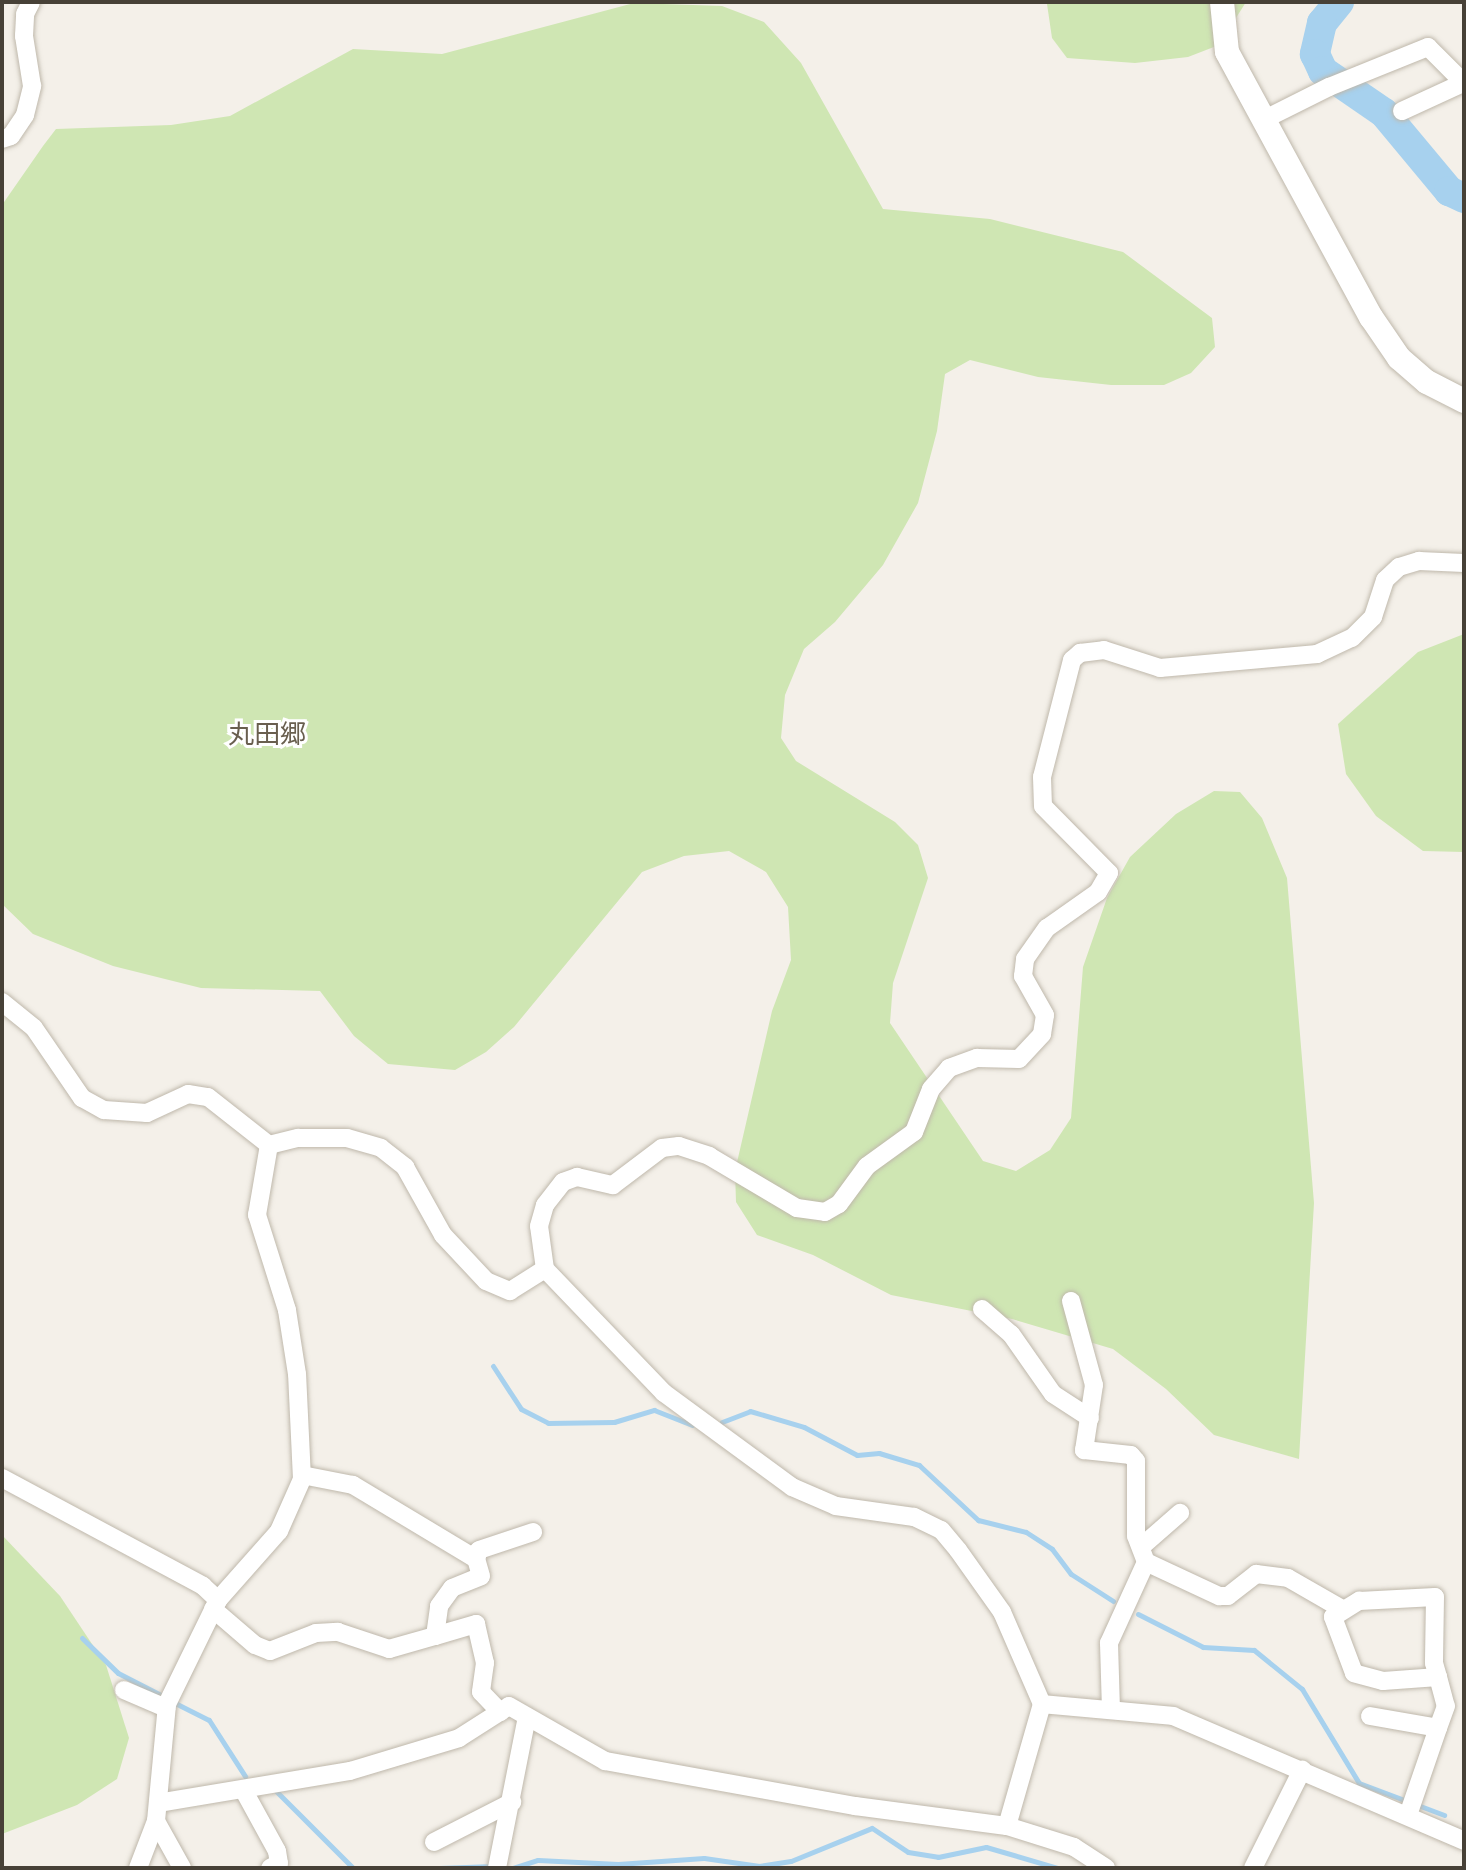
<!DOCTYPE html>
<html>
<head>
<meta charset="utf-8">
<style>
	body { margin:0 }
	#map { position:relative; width:1466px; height:1870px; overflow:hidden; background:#f4f0e9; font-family:Jost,"Noto Sans JP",sans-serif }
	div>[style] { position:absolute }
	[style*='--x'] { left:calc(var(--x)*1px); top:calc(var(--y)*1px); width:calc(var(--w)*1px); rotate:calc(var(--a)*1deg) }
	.green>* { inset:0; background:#cfe6b3 }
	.stream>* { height:5px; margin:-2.5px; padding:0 2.5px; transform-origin:2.5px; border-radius:2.5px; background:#a7d1ee }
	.river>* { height:30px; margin:-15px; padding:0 15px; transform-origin:15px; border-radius:15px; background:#a7d1ee }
	.roads { filter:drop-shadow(0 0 2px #bfb8ab) drop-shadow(0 0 2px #bfb8ab) }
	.minor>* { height:18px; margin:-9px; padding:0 9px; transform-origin:9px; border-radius:9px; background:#fff }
	.tertiary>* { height:24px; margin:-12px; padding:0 12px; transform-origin:12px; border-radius:12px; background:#fff }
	span { translate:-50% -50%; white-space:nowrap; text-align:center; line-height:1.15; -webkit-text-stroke:6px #fff; paint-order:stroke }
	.quarter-label { font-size:26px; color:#695f4f }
	.frame { position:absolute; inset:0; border:4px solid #474137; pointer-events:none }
</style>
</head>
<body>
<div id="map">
	<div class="green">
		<i style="clip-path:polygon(1246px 2px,1219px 45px,1188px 57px,1135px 63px,1067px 58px,1052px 38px,1047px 4px)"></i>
		<i style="clip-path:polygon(634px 3px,722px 6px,764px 22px,801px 63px,883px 209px,990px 219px,1123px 252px,1212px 318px,1215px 347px,1191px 373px,1164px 385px,1111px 385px,1038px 377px,970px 360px,945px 374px,937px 431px,918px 503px,883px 565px,835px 622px,804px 649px,785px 695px,781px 738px,796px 761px,895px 822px,918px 845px,928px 878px,893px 983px,890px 1023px,983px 1161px,1016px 1171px,1050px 1150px,1071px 1118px,1083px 967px,1107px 898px,1130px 857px,1176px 814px,1214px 791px,1240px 792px,1262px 818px,1287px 878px,1314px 1203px,1299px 1459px,1214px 1435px,1166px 1389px,1113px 1349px,1012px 1319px,891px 1295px,813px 1255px,757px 1235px,736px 1202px,735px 1171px,772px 1011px,791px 960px,788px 907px,766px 872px,729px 851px,684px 856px,642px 872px,514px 1027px,486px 1052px,455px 1070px,388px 1064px,354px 1036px,320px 991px,201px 988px,113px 966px,33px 934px,2px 904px,2px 205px,43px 146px,56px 129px,171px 125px,230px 116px,353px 49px,442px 54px)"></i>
		<i style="clip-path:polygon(1464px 634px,1464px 852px,1423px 851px,1376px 816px,1346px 774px,1338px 724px,1418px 652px)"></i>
		<i style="clip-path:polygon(2px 1535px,60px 1596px,106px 1665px,129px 1738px,117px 1779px,77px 1805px,2px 1834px)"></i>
	</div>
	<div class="stream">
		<i style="--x:493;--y:1366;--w:51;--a:56.9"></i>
		<i style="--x:521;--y:1409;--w:30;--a:27"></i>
		<i style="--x:548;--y:1423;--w:66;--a:-0.9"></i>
		<i style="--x:614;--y:1422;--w:42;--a:-16.7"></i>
		<i style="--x:654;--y:1410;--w:41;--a:21.5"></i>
		<i style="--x:722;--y:1422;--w:30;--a:-21"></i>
		<i style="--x:750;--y:1411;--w:56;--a:16.5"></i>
		<i style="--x:804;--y:1427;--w:60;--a:27.8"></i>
		<i style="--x:857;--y:1455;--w:22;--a:-5"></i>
		<i style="--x:879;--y:1453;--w:42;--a:16.7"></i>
		<i style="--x:919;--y:1465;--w:81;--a:43"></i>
		<i style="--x:978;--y:1520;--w:49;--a:14"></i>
		<i style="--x:1026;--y:1532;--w:31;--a:33"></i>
		<i style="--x:1052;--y:1549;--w:31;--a:53"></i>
		<i style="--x:1071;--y:1574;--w:50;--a:32.7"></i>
		<i style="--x:1138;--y:1614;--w:73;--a:26.9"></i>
		<i style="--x:1203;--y:1647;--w:51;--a:3.4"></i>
		<i style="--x:1254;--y:1650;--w:62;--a:39.1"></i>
		<i style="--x:1302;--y:1689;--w:110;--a:58.8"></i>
		<i style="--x:1359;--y:1783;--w:91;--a:20.6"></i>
		<i style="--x:82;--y:1638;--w:50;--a:44.2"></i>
		<i style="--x:118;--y:1673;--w:53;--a:27.1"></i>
		<i style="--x:173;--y:1702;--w:40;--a:26.6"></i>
		<i style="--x:209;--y:1720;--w:67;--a:57.3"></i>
		<i style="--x:276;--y:1791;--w:109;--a:45"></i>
		<i style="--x:439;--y:1868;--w:54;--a:-2.1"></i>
		<i style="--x:513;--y:1868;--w:26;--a:-18"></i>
		<i style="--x:538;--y:1860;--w:80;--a:2.9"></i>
		<i style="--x:618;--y:1864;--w:86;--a:-4"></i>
		<i style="--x:704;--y:1858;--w:56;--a:8.3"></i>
		<i style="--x:759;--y:1866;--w:32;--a:-9"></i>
		<i style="--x:791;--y:1861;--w:87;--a:-22.2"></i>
		<i style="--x:872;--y:1828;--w:43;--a:33.7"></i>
		<i style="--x:908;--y:1852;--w:30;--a:9"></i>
		<i style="--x:938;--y:1857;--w:49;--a:-11.8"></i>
		<i style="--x:986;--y:1847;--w:75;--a:16.3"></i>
	</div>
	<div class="river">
		<i style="--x:1339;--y:2;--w:27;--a:129"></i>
		<i style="--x:1322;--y:23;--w:32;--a:103"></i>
		<i style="--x:1315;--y:54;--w:19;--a:65"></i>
		<i style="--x:1323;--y:71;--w:74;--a:34.5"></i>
		<i style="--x:1384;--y:113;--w:102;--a:50.2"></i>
		<i style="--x:1449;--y:191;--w:17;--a:25"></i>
	</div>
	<div class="roads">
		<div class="minor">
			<i style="--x:1402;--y:111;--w:67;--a:-24.7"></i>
			<i style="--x:1263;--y:120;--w:74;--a:-26.6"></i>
			<i style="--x:1329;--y:87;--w:107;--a:-22"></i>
			<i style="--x:1428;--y:47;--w:51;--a:45"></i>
			<i style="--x:2;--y:139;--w:9;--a:-18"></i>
			<i style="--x:11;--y:136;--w:25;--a:-56"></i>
			<i style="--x:25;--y:115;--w:30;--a:-76"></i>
			<i style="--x:32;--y:86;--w:51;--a:-99.1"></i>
			<i style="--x:24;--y:36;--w:22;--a:-87"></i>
			<i style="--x:25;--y:14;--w:13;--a:-63"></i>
			<i style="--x:2;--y:1002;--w:41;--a:39.1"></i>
			<i style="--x:34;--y:1028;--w:85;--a:55.6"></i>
			<i style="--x:82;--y:1098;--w:25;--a:29"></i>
			<i style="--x:104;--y:1110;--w:43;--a:4"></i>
			<i style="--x:147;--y:1113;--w:45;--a:-24.9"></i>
			<i style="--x:188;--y:1094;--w:20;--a:9"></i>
			<i style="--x:208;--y:1097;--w:78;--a:38.2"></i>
			<i style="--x:269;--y:1145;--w:30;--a:-14"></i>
			<i style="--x:298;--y:1138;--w:49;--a:0"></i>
			<i style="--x:347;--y:1138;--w:35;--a:16"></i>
			<i style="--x:381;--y:1148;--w:31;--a:38"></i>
			<i style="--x:405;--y:1167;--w:78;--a:60.8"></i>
			<i style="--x:443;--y:1235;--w:63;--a:46.9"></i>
			<i style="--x:486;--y:1281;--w:26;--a:23"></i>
			<i style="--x:510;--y:1291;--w:41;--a:-32.2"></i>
			<i style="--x:1071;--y:1301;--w:87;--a:74.7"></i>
			<i style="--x:1094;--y:1385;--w:66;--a:98.7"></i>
			<i style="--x:1084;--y:1450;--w:47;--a:6.1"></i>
			<i style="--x:1131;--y:1455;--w:8;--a:50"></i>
			<i style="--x:1136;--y:1461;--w:75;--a:90"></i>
			<i style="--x:1136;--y:1536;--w:28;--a:69"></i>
			<i style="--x:1146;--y:1562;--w:89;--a:114.6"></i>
			<i style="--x:1109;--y:1643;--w:67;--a:88.3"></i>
			<i style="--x:982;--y:1309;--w:38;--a:41"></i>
			<i style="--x:1011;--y:1334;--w:73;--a:55"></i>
			<i style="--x:1053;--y:1394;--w:44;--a:33"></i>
			<i style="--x:2;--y:1478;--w:228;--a:28.2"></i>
			<i style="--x:203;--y:1586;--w:21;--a:43"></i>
			<i style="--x:1141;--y:1547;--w:52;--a:-41.1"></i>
			<i style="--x:476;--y:1559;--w:9;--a:-72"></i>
			<i style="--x:479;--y:1550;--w:57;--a:-18.4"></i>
			<i style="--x:1146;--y:1562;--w:81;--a:25"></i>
			<i style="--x:1219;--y:1596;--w:9;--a:0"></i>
			<i style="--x:1228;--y:1596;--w:36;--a:-38"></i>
			<i style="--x:1256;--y:1574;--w:32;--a:7"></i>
			<i style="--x:1288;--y:1578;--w:62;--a:29.9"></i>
			<i style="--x:213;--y:1609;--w:55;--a:40.6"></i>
			<i style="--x:255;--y:1645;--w:16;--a:22"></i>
			<i style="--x:270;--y:1651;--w:49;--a:-21.4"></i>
			<i style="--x:316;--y:1633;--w:22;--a:-3"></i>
			<i style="--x:338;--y:1632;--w:54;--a:18.4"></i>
			<i style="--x:389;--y:1649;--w:48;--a:-15.8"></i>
			<i style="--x:435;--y:1636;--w:30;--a:-82"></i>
			<i style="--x:439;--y:1606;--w:22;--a:-54"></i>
			<i style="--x:452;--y:1588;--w:31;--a:-22"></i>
			<i style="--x:481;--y:1576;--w:18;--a:-106"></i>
			<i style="--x:476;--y:1559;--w:144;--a:-149"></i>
			<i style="--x:353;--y:1485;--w:52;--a:-168.9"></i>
			<i style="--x:435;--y:1636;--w:43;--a:-16.3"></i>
			<i style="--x:476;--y:1624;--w:40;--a:77"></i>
			<i style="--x:485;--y:1663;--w:29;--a:98"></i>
			<i style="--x:481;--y:1692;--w:28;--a:46"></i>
			<i style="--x:1438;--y:1677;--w:55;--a:175.8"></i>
			<i style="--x:1383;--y:1681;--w:30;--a:-165"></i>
			<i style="--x:1354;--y:1673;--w:60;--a:-110.6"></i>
			<i style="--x:1333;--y:1617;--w:31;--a:-32"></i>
			<i style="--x:1359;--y:1601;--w:76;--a:-3"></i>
			<i style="--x:1435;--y:1597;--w:66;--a:90.9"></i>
			<i style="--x:1434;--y:1663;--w:15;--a:74"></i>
			<i style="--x:1438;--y:1677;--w:30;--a:75"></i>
			<i style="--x:1446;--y:1706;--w:23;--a:110"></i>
			<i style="--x:124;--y:1690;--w:46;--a:23.2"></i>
			<i style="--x:1042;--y:1704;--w:132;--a:5.2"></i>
			<i style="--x:1173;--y:1716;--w:317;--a:23.2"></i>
			<i style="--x:1370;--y:1716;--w:69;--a:10"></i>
			<i style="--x:1438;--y:1728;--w:92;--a:109"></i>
			<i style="--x:244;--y:1791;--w:68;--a:61.2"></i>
			<i style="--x:277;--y:1851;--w:12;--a:81"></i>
			<i style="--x:279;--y:1863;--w:10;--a:151"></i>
			<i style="--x:158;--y:1803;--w:195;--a:-9.5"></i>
			<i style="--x:350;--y:1771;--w:114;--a:-16.8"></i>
			<i style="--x:459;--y:1738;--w:59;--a:-32.6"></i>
			<i style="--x:509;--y:1706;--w:111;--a:29.8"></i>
			<i style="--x:605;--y:1761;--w:254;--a:10.2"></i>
			<i style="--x:855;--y:1806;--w:153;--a:7.5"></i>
			<i style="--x:1007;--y:1826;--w:70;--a:17.4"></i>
			<i style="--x:1074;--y:1847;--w:38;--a:33"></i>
			<i style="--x:156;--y:1821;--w:54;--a:61"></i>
			<i style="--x:1007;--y:1826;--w:127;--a:-74"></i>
			<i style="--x:1042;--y:1704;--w:100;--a:-113.5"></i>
			<i style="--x:1002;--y:1612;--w:76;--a:-125.4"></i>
			<i style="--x:958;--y:1550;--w:26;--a:-130"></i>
			<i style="--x:941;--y:1530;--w:30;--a:-154"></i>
			<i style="--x:914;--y:1517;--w:79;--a:-172"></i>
			<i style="--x:836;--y:1506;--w:48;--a:-156.6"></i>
			<i style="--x:792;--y:1487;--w:159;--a:-143.7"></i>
			<i style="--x:664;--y:1393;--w:172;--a:-133.8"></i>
			<i style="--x:545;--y:1269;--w:43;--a:-97.9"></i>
			<i style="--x:539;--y:1226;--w:22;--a:-74"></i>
			<i style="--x:545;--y:1205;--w:29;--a:-52"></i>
			<i style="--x:563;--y:1182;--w:15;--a:-20"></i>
			<i style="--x:577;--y:1177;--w:37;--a:13"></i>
			<i style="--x:613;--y:1185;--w:61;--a:-37.1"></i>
			<i style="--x:662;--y:1148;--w:17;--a:-7"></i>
			<i style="--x:679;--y:1146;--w:32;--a:18"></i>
			<i style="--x:709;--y:1156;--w:102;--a:30.6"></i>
			<i style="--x:797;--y:1208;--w:28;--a:8"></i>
			<i style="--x:825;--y:1212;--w:16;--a:-30"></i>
			<i style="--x:839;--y:1204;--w:47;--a:-53.6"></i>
			<i style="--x:867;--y:1166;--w:58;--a:-35.9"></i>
			<i style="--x:914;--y:1132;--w:46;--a:-68.4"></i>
			<i style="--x:931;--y:1089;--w:28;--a:-49"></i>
			<i style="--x:949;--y:1068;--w:30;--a:-20"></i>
			<i style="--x:977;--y:1058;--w:42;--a:1.4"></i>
			<i style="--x:1019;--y:1059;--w:34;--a:-47"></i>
			<i style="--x:1042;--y:1034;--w:19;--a:-81"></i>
			<i style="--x:1045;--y:1015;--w:45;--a:-119.4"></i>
			<i style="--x:1023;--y:976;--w:17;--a:-83"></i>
			<i style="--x:1025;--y:959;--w:38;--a:-55"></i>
			<i style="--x:1047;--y:928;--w:62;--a:-35.2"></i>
			<i style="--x:1098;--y:892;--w:22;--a:-60"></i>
			<i style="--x:1109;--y:873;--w:94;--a:-134.6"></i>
			<i style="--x:1043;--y:806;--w:29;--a:-92"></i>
			<i style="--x:1042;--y:777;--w:121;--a:-75.6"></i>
			<i style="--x:1072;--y:660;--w:11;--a:-41"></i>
			<i style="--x:1080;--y:653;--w:24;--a:-7"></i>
			<i style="--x:1104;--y:650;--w:59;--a:17.8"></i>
			<i style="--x:1160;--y:668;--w:158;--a:-5.1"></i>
			<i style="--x:1317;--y:654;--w:38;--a:-25"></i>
			<i style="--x:1352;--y:638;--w:30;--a:-45"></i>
			<i style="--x:1373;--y:617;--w:39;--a:-72"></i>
			<i style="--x:1385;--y:580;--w:19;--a:-43"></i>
			<i style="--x:1399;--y:567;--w:21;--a:-17"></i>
			<i style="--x:1419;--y:561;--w:45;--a:2.5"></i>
			<i style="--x:434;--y:1842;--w:88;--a:-27.1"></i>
			<i style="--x:138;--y:1868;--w:50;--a:-69"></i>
			<i style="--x:156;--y:1821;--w:118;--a:-84.6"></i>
			<i style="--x:167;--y:1704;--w:116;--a:-63.9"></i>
			<i style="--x:218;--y:1600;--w:92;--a:-48.5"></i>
			<i style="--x:279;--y:1531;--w:57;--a:-66.1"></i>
			<i style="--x:302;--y:1479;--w:105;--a:-92.7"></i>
			<i style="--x:297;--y:1374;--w:65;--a:-98.9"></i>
			<i style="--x:287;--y:1310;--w:100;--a:-107.5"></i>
			<i style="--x:257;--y:1215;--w:71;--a:-80.3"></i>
			<i style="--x:497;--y:1868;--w:154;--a:-78.8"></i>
			<i style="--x:1253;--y:1868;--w:110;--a:-63.4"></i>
		</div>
		<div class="tertiary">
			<i style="--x:1222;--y:2;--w:50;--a:84.3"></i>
			<i style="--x:1227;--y:52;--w:302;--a:61.5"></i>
			<i style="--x:1371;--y:317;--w:50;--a:55.7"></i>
			<i style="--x:1399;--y:358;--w:37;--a:41"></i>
			<i style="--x:1427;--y:382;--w:42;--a:27.2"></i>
		</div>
	</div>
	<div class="quarter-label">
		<span style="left:267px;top:735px">丸田郷</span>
	</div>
	<div class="frame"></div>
</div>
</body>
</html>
